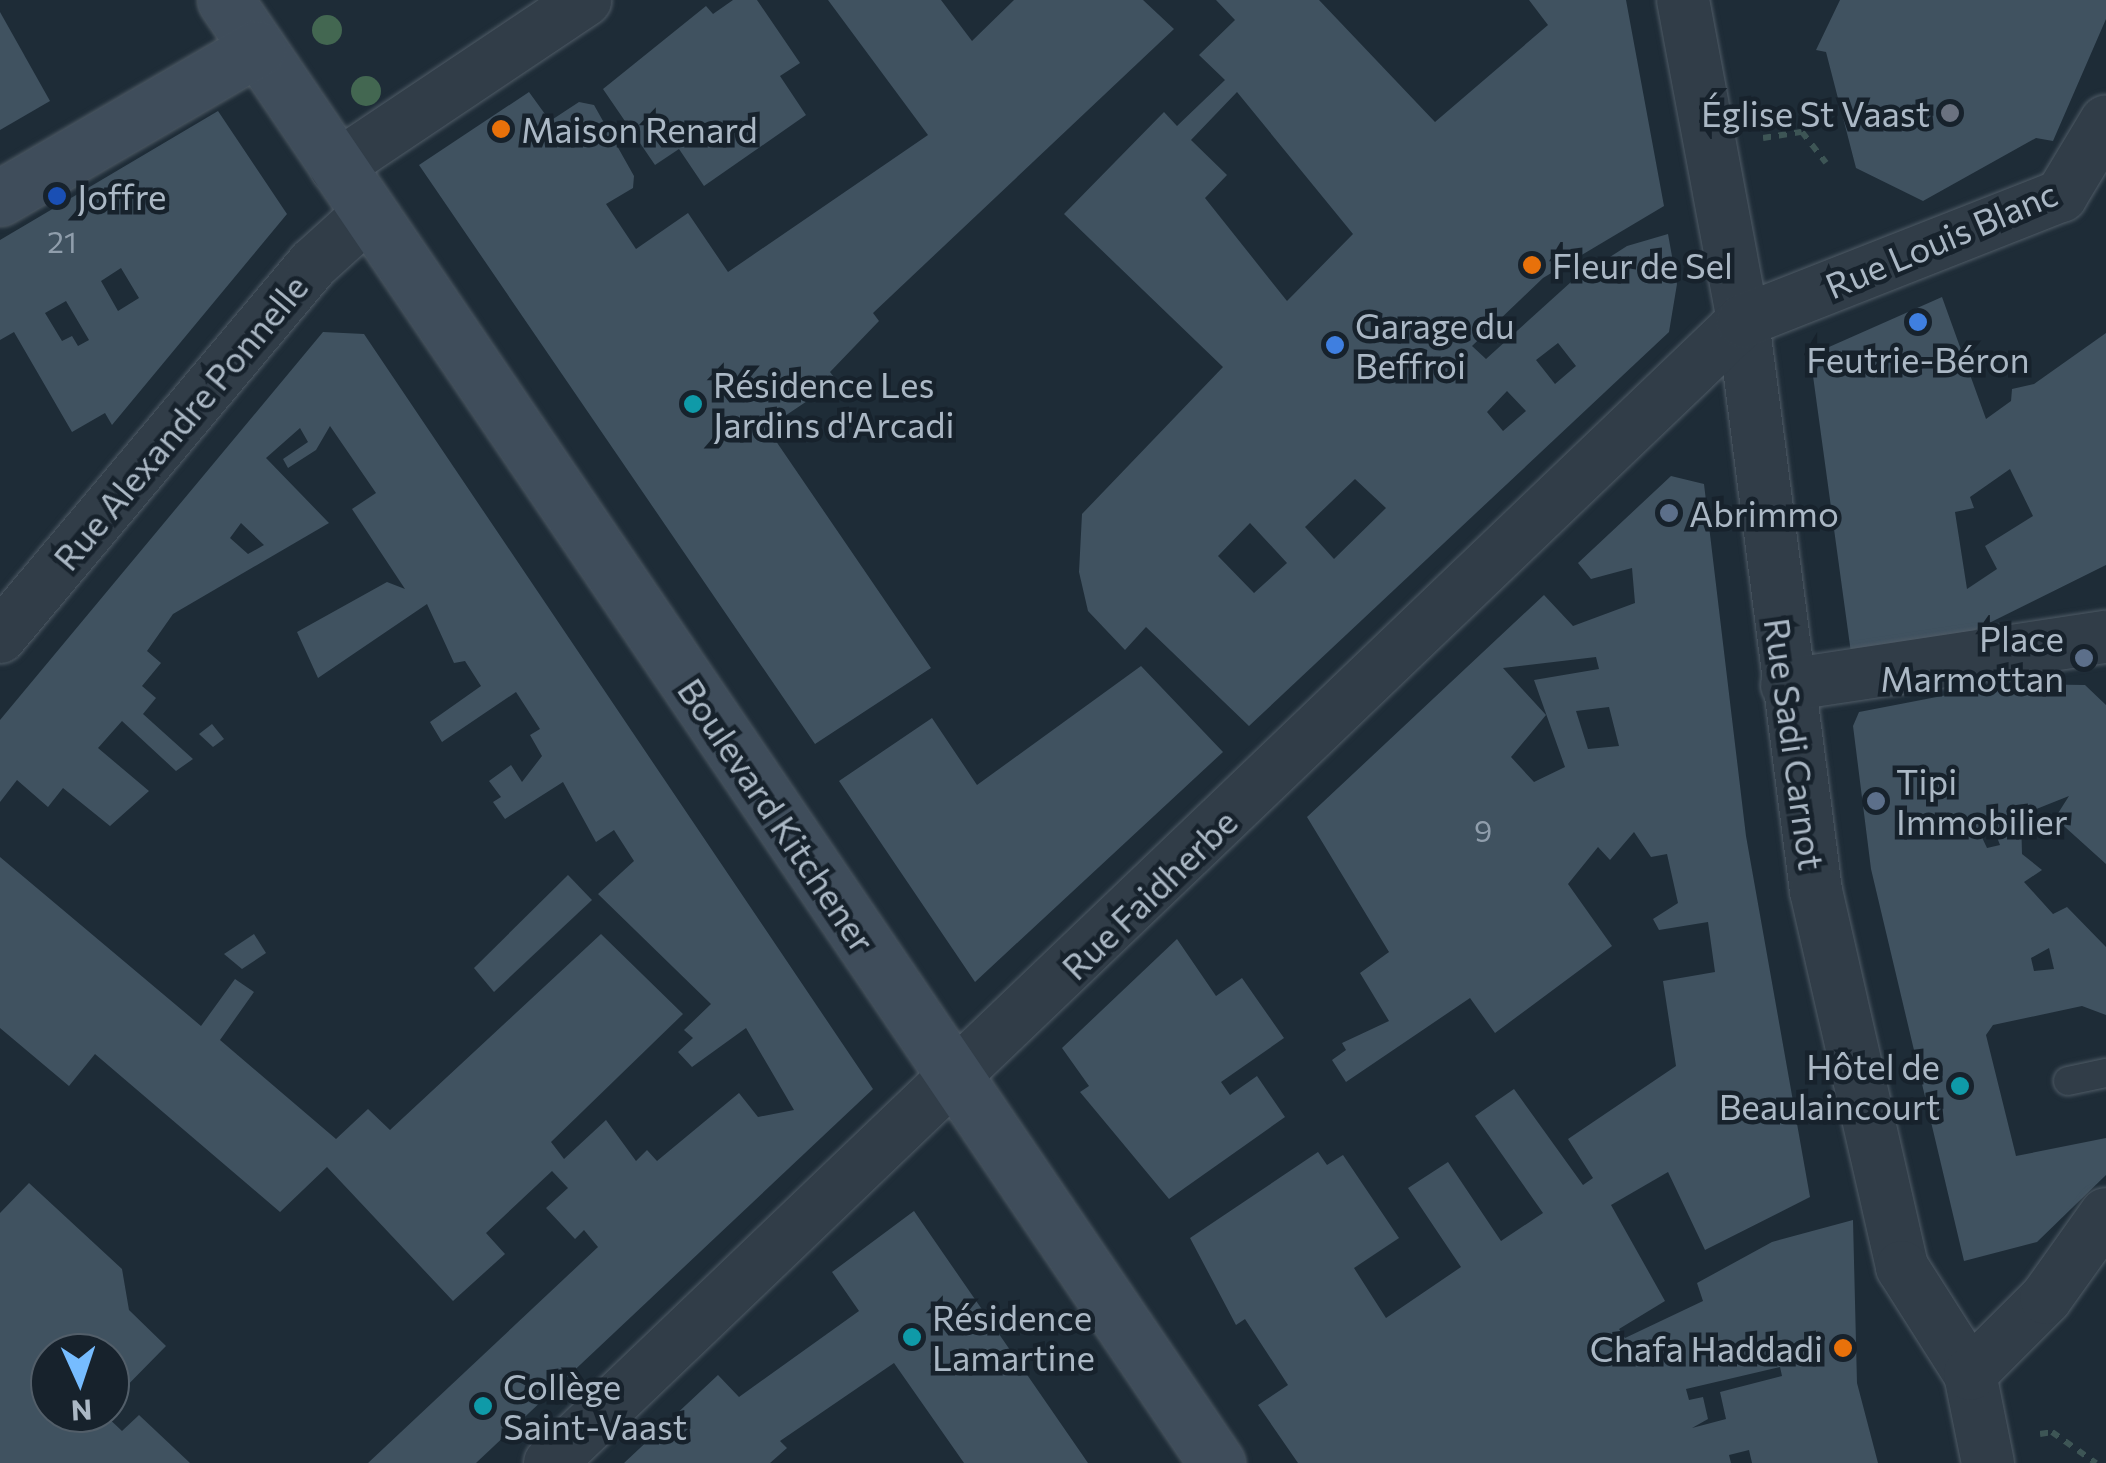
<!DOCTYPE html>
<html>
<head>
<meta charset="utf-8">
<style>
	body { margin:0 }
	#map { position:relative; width:2106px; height:1463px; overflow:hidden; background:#1e2c37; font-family:Commissioner,sans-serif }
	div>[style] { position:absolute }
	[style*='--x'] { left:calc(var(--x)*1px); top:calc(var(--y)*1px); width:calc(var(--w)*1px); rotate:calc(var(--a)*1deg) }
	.building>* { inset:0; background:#405260 }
	.path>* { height:6px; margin-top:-3px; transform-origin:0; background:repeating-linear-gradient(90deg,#3d5555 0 8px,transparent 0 16px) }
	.roads { filter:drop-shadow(0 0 2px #4f5b66) drop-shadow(0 0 2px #4f5b66) }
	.service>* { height:28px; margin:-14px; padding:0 14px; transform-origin:14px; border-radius:14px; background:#313d48 }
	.minor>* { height:52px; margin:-26px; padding:0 26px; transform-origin:26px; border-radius:26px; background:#313d48 }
	.secondary>* { height:55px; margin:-27.5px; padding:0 27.5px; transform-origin:27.5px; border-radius:27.5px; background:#3f4d5b }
	.trees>* { width:30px; height:30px; margin:-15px; border-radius:50%; background:#436751 }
	.dots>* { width:28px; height:28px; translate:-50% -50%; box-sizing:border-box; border:5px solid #17222c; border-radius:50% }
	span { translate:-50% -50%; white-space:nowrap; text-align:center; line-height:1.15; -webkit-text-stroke:9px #17222c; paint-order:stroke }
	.number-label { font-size:30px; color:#909eac }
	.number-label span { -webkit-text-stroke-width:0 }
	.poi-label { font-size:35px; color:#abb8c5 }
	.right { translate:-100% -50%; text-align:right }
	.left { translate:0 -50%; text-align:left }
	.street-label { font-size:35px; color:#abb8c5 }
	.north { position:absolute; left:30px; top:1333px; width:100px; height:100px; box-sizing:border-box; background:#17222c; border:2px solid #525e69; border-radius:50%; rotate:177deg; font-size:28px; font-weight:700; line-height:40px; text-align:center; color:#abb8c5 }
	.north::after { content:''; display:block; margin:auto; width:35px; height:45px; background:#76bcff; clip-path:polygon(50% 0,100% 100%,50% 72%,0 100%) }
</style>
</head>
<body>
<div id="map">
	<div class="building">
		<i style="clip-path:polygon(733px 0,757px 0,800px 63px,780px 76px,806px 115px,704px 186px,679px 149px,655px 165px,603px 89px,706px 6px,713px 14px)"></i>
		<i style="clip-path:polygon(828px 0,941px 0,972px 41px,1014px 0,1143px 0,1174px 29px,873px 313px,879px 321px,830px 372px,837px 381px,767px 428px,931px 668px,815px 744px,419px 165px,529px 92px,550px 121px,579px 102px,594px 105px,634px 176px,633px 188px,606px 204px,636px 249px,688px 213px,728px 272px,928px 135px)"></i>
		<i style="clip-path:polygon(evenodd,1216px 0,1319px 0,1435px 122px,1548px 25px,1529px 0,1626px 0,1664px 206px,1543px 278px,1472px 346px,1486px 359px,1571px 282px,1627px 246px,1668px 234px,1677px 284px,1669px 332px,1249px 726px,1146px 627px,1125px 650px,1088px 611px,1079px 572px,1082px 514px,1223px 367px,1064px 214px,1164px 112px,1177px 126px,1225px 80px,1199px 55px,1235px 20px,1216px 0,1237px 92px,1353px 234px,1287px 301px,1205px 198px,1227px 175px,1191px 140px,1237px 92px,1216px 0,1558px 343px,1576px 366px,1555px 384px,1536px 360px,1558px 343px,1216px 0,1507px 391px,1526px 411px,1503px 431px,1487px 412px,1507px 391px,1216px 0,1355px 479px,1386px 508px,1334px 559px,1305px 527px,1355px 479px,1216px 0,1250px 523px,1287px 563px,1254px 593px,1218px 556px,1250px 523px)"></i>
		<i style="clip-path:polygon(1840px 0,2106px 0,2106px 19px,2053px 141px,2036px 138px,1923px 201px,1856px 168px,1826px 52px,1816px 50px)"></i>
		<i style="clip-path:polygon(0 12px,50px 101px,0 130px)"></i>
		<i style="clip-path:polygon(evenodd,218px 111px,287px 214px,112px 425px,105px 413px,72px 432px,14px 332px,0 340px,0 240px,218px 111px,121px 268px,139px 298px,118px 311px,101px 281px,121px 268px,218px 111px,66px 301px,89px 340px,78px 346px,72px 336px,62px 341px,45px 313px,66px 301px)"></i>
		<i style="clip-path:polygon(evenodd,1942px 297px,1986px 419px,2011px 401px,2012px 389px,2034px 384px,2106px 333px,2106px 565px,1971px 632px,1851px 653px,1813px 376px,1829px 347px,1942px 297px,2010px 469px,2033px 516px,1985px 546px,1997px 569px,1967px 589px,1955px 512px,1974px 508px,1970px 497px,2010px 469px)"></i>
		<i style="clip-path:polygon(evenodd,323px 332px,364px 334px,873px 1089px,476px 1463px,368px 1463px,598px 1247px,584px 1230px,575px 1239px,546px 1208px,568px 1188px,552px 1171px,486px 1233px,505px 1254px,453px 1301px,327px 1167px,280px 1212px,95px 1054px,69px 1086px,0 1028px,0 857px,201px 1026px,235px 979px,254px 992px,220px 1040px,336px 1139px,368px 1109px,390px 1130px,601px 934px,683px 1014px,551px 1142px,564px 1159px,606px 1120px,636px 1161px,647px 1150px,657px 1161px,739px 1093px,758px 1117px,794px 1110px,746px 1028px,692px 1067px,678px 1052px,693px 1038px,684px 1030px,711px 1004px,598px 894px,634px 861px,614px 830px,596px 842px,563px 782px,505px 819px,493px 802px,501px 797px,489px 781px,511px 765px,522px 782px,542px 756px,530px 735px,540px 729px,516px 692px,442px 742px,430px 722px,481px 686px,465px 661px,454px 663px,427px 604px,318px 678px,297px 632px,387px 582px,405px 589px,352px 509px,376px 493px,330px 426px,316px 450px,288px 468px,283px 459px,308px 442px,300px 428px,266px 458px,329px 523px,173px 614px,147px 651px,161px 663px,142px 686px,156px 698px,143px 714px,193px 759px,176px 771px,122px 721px,98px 748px,149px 791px,110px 826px,63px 788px,48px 807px,17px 780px,0 802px,0 720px,323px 332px,241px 523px,264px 545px,248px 554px,230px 538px,241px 523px)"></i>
		<i style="clip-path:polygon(evenodd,1671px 476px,1704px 484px,1746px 836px,1810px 1197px,1705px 1250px,1668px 1172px,1611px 1205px,1665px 1301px,1619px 1329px,1625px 1338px,1703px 1301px,1697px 1283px,1772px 1242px,1853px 1220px,1857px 1383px,1878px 1463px,1752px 1463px,1749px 1450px,1729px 1455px,1731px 1463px,1298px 1463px,1258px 1405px,1288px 1385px,1245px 1319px,1236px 1325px,1190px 1238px,1318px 1152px,1327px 1165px,1343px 1155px,1399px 1238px,1354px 1268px,1386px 1318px,1461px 1267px,1408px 1188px,1448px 1162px,1501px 1241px,1543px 1213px,1475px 1116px,1514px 1089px,1583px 1185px,1593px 1178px,1568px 1139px,1676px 1066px,1663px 981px,1715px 972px,1708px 922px,1659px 930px,1653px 919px,1678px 903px,1667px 854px,1651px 857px,1634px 832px,1610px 860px,1598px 847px,1568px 884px,1612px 946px,1495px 1033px,1470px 998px,1346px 1082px,1332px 1060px,1346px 1050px,1342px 1043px,1389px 1021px,1360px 973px,1389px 952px,1307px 817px,1544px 595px,1573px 626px,1635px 603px,1632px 568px,1591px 579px,1578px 563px,1671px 476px,1596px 657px,1599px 669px,1534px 680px,1565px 767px,1534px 782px,1511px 757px,1546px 715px,1503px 668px,1596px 657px,1671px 476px,1609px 707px,1619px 746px,1588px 749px,1576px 711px,1609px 707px,1671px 476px,1780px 1367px,1782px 1376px,1720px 1392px,1726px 1419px,1692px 1428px,1708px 1419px,1703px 1397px,1689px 1400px,1686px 1389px,1780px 1367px)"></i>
		<i style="clip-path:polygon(1141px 666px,1223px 752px,975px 982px,839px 781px,932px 718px,977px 785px)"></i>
		<i style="clip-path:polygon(evenodd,2004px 684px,2085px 685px,2106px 705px,2106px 864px,2055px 818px,2069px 796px,2021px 815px,2022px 854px,2042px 870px,2024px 882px,2053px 914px,2067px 907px,2106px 947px,2106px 1015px,2082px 1006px,1993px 1025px,1986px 1035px,2016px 1156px,2106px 1138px,2106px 1175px,2037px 1242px,1964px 1261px,1871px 869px,1853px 726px,1859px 712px,2004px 684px,1993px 827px,2000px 845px,1987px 848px,1979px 831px,1993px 827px,2004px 684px,2049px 948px,2054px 969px,2034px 971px,2031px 958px,2049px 948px)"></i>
		<i style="clip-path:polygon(212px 724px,224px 739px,213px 747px,199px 734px)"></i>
		<i style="clip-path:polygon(568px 875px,592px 900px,494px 992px,474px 968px)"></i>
		<i style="clip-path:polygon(254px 934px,266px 953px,242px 969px,224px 954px)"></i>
		<i style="clip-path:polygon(1177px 939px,1216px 996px,1242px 978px,1284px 1038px,1221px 1082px,1230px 1095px,1257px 1076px,1285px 1117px,1169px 1199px,1080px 1092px,1089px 1086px,1062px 1048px)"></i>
		<i style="clip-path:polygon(29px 1183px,122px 1269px,129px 1310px,166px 1346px,110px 1403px,110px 1353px,50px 1353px,50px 1413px,103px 1413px,122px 1431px,139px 1415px,190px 1463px,0 1463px,0 1213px)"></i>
		<i style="clip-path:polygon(914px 1211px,1088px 1463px,964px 1463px,894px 1363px,780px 1441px,787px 1448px,770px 1463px,624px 1463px,718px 1375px,739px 1397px,859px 1311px,832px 1272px)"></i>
	</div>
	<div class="path">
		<i style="--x:1763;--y:138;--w:39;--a:-9"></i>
		<i style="--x:1802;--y:132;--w:39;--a:52"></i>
		<i style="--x:2040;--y:1434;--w:12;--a:-9"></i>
		<i style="--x:2052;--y:1432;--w:54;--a:35.2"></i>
	</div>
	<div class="roads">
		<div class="service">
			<i style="--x:2068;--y:1081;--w:39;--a:-12"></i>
		</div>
		<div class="minor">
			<i style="--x:1683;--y:0;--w:327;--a:79.4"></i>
			<i style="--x:1743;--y:321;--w:575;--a:82.7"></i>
			<i style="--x:1816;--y:891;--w:386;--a:77.1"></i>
			<i style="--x:1902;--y:1267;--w:127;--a:57.6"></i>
			<i style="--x:1970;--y:1374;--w:91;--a:78.6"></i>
			<i style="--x:336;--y:167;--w:300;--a:-33.8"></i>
			<i style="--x:0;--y:637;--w:487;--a:-50"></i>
			<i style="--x:313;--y:264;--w:73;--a:-42.2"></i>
			<i style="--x:1787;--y:685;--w:323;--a:-8.6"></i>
			<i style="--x:1970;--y:1374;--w:107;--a:-45"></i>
			<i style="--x:2046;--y:1298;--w:103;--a:-54.5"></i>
			<i style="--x:550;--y:1463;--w:1651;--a:-43.75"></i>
			<i style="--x:1743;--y:321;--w:342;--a:-21.5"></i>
			<i style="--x:2061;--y:196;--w:87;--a:-59"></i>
		</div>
		<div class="secondary">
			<i style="--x:225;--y:0;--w:1768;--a:55.86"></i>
			<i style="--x:0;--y:198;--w:298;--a:-30.2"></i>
		</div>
	</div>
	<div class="trees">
		<i style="left:327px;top:30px"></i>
		<i style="left:366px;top:91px"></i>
	</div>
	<div class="dots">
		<i style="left:1950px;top:113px;background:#6b7280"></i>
		<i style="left:501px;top:129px;background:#e8710a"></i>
		<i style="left:57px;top:196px;background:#1a4fb4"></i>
		<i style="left:1532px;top:265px;background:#e8710a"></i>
		<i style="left:1918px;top:322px;background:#3f7fe0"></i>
		<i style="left:1335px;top:345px;background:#3f7fe0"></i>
		<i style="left:693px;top:404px;background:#0f9aa8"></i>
		<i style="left:1669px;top:513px;background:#5c6f8a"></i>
		<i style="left:2084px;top:658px;background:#5c6f8a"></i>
		<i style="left:1876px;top:801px;background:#5c6f8a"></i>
		<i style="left:1960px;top:1086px;background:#0f9aa8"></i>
		<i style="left:912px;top:1337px;background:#0f9aa8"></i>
		<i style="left:1843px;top:1348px;background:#e8710a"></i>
		<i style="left:483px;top:1406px;background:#0f9aa8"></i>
	</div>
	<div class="number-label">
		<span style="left:62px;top:241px">21</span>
		<span style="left:1483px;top:830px">9</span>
	</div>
	<div class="poi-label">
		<span class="right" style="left:1930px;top:113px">Église St Vaast</span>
		<span class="left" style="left:521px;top:129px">Maison Renard</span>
		<span class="left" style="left:77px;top:196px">Joffre</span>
		<span class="left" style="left:1552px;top:265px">Fleur de Sel</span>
		<span class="left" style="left:1355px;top:345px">Garage du<br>Beffroi</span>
		<span style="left:1918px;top:359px">Feutrie-Béron</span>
		<span class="left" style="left:713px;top:404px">Résidence Les<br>Jardins d'Arcadi</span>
		<span class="left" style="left:1689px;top:513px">Abrimmo</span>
		<span class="right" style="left:2064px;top:658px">Place<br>Marmottan</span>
		<span class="left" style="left:1896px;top:801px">Tipi<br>Immobilier</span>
		<span class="right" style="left:1940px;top:1086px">Hôtel de<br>Beaulaincourt</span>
		<span class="left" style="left:932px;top:1337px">Résidence<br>Lamartine</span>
		<span class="right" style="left:1823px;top:1348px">Chafa Haddadi</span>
		<span class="left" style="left:503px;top:1406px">Collège<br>Saint-Vaast</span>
	</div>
	<div class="street-label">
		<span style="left:1941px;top:239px;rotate:-23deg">Rue Louis Blanc</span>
		<span style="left:180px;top:422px;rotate:-50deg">Rue Alexandre Ponnelle</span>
		<span style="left:1795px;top:744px;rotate:82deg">Rue Sadi Carnot</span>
		<span style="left:777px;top:815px;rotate:56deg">Boulevard Kitchener</span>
		<span style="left:1149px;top:894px;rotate:-44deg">Rue Faidherbe</span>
	</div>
	<div class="north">N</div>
</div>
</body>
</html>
